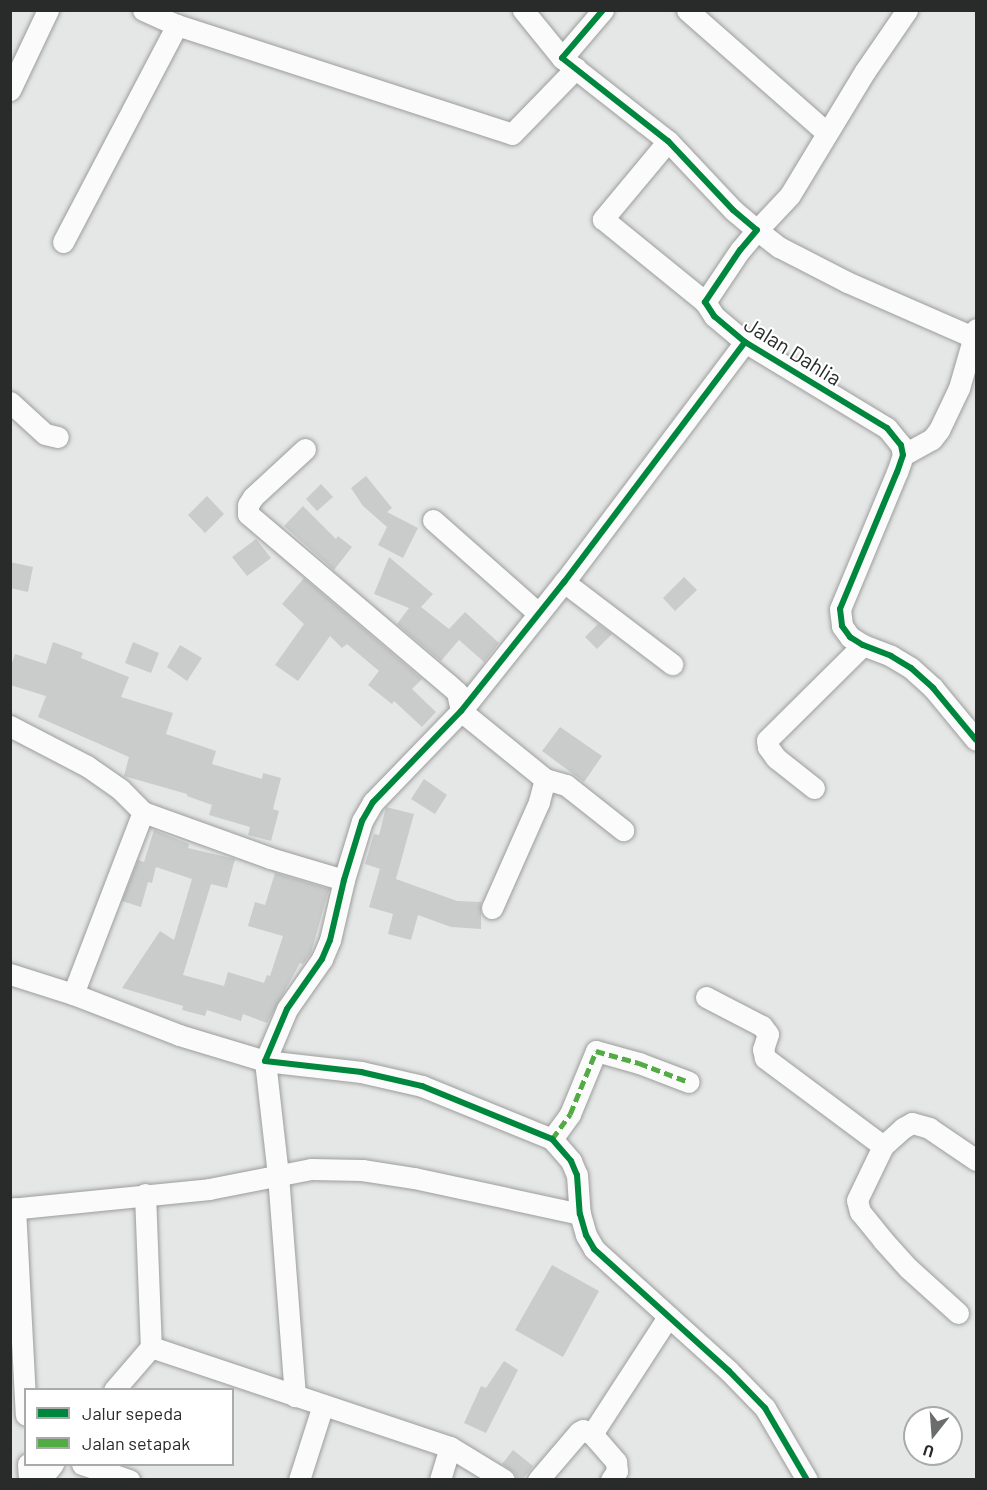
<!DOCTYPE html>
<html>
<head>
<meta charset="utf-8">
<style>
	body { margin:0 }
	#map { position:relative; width:987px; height:1490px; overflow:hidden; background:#e5e7e6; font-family:Barlow,sans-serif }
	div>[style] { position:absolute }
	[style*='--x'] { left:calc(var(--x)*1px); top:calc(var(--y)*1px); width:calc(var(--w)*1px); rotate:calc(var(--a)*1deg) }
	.building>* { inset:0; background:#cacccb }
	.roads { filter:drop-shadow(0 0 2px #9c9d9c) drop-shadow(0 0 2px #9c9d9c) }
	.minor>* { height:21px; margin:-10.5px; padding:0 10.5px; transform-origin:10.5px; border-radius:10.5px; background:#fbfbfb }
	.quiet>* { height:4.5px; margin-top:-2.25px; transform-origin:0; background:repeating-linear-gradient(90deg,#53ab44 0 9px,transparent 0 13.5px) }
	.cycleway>* { height:6px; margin:-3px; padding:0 3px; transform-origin:3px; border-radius:3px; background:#00873e }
	span { translate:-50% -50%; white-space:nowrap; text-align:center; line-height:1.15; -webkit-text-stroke:4.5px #fff; paint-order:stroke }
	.street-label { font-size:21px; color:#292b2a }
	.frame { position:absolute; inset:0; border:12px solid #292b2a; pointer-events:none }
	.legend { position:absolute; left:24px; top:1388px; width:210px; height:78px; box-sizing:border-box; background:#fff; border:2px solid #a9aaaa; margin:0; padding:8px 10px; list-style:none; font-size:18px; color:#292b2a }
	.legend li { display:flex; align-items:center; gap:12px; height:30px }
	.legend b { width:30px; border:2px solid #a9aaaa }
	.north { position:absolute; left:903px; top:1406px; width:60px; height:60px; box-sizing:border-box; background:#fff; border:2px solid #a9aaaa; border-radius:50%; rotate:197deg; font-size:16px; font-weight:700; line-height:24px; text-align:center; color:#292b2a }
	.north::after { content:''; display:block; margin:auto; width:21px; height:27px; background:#6b6d6c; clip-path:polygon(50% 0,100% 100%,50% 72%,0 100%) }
</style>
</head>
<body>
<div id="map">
	<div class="building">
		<i style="clip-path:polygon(366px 476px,392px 508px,387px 512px,418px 528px,403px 558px,378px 545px,387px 527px,363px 506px,351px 488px)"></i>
		<i style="clip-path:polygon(321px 484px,333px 497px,317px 511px,306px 499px)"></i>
		<i style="clip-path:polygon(207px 496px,224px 514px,205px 533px,188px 515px)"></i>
		<i style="clip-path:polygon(303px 506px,336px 539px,338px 536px,352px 547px,334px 570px,284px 526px)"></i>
		<i style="clip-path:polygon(256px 539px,271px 558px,247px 576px,232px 557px)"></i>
		<i style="clip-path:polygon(389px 557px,433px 594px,421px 607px,449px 629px,465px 612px,499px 643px,484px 662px,459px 640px,441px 661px,397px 624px,409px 608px,374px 594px)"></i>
		<i style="clip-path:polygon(10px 562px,33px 567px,28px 592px,10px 588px)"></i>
		<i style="clip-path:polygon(684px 577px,697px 590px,675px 611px,663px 598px)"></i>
		<i style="clip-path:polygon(304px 578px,422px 679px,412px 689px,436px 712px,422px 727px,394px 701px,392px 704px,368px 685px,379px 671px,347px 644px,342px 648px,330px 636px,298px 681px,275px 665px,304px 624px,282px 604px)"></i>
		<i style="clip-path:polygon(598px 624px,612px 634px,597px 649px,585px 637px)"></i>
		<i style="clip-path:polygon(53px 642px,83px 653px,81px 658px,129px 677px,121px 697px,173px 713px,166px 734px,216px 751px,212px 764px,262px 779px,263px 773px,281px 778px,273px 809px,279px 811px,271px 841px,248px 835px,250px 827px,209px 815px,212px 805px,187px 796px,187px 794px,124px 776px,129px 757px,38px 717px,46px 696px,10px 685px,10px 669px,15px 654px,46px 664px)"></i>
		<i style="clip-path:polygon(133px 642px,159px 653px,151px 673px,125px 663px)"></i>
		<i style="clip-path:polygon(180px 645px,202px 658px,187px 681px,167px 667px)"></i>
		<i style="clip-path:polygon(560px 727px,602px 756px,584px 782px,542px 751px)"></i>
		<i style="clip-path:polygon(424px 779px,447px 795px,435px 814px,411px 799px)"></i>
		<i style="clip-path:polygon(386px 807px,414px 814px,396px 879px,457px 901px,481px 902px,481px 929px,451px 927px,418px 915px,411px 940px,388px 934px,393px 914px,369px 907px,380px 869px,365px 864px,374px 834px,379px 835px)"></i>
		<i style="clip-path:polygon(154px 830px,189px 844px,188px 848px,235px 859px,227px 888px,211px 884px,183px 975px,224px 986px,228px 972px,264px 983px,267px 975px,270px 976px,283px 936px,248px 926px,255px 902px,265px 905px,275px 873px,329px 889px,311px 953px,303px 964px,300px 963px,267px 1023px,243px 1014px,241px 1021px,207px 1010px,205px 1016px,182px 1010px,183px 1006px,122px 988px,160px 931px,174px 940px,192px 879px,156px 867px,152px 883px,148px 882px,141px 907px,122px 901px,138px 860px,144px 862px)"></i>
		<i style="clip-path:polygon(552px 1265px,599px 1291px,563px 1357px,515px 1330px)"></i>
		<i style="clip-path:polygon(504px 1361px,518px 1370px,486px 1433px,464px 1423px,481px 1386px,486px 1388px)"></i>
		<i style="clip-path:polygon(513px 1450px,533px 1466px,523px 1479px,517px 1479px,515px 1473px,502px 1464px)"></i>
	</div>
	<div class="roads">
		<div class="minor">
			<i style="--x:143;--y:10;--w:37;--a:24"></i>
			<i style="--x:177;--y:25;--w:352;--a:18"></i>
			<i style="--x:512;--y:134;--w:92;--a:-45.9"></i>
			<i style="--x:523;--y:10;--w:62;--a:50.9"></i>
			<i style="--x:603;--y:10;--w:63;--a:130.5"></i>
			<i style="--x:562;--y:58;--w:135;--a:38.1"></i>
			<i style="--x:668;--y:141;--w:95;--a:46.7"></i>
			<i style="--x:733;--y:210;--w:31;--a:40"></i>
			<i style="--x:757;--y:230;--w:26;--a:130"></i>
			<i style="--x:740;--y:250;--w:63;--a:123.9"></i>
			<i style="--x:705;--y:302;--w:17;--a:57"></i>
			<i style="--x:714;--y:316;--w:40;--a:40"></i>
			<i style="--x:745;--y:342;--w:166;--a:31.2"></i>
			<i style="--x:887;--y:428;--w:22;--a:51"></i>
			<i style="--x:901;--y:445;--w:10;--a:79"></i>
			<i style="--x:903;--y:455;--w:18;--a:109"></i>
			<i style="--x:897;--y:472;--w:148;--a:112.6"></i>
			<i style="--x:840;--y:609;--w:17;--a:83"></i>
			<i style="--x:842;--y:626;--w:14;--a:54"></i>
			<i style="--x:850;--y:637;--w:15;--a:32"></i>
			<i style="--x:863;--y:645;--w:30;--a:21"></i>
			<i style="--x:891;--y:656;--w:23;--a:31"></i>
			<i style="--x:911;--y:668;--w:30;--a:42"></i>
			<i style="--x:933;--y:688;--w:67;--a:50.4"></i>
			<i style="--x:687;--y:10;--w:186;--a:41.3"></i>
			<i style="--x:907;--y:10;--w:74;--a:124.5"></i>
			<i style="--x:865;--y:71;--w:145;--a:121.2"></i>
			<i style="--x:790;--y:195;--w:48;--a:133.3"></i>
			<i style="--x:757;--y:230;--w:28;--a:38"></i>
			<i style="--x:779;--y:247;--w:76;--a:27.2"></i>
			<i style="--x:847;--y:282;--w:137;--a:23.6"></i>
			<i style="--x:10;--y:90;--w:89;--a:-64.6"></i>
			<i style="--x:668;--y:141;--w:102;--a:129.8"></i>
			<i style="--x:603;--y:219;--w:132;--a:39.1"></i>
			<i style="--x:63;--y:242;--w:245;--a:-62.3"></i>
			<i style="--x:745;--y:342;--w:301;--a:127"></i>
			<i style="--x:564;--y:582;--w:165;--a:128.6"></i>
			<i style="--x:461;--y:711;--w:127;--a:134"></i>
			<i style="--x:373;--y:802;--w:22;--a:120"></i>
			<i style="--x:362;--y:821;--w:62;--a:107"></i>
			<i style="--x:344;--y:880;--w:62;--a:103.1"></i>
			<i style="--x:330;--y:940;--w:21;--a:113"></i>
			<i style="--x:322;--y:959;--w:61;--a:125"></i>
			<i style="--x:287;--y:1009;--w:56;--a:112.9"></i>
			<i style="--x:265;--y:1061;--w:97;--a:6.5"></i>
			<i style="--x:361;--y:1072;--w:63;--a:12.9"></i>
			<i style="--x:422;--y:1086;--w:140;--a:22.2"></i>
			<i style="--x:552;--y:1139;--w:29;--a:49"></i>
			<i style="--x:571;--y:1161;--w:15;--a:67"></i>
			<i style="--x:577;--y:1175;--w:39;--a:86"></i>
			<i style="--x:580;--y:1214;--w:22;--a:74"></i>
			<i style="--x:586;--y:1235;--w:16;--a:60"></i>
			<i style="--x:594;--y:1249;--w:182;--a:42.1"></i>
			<i style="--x:729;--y:1371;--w:52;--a:45.8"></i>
			<i style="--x:765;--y:1408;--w:83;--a:59.7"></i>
			<i style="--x:10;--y:402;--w:47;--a:42.4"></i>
			<i style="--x:45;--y:434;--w:13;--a:13"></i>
			<i style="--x:305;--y:449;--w:71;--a:137.3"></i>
			<i style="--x:253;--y:497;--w:9;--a:122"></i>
			<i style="--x:248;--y:505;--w:9;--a:90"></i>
			<i style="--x:248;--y:514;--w:262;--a:40.4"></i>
			<i style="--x:448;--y:684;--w:12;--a:42"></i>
			<i style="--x:457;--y:692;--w:19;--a:78"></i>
			<i style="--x:461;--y:711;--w:108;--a:39"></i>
			<i style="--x:545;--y:779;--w:24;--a:105"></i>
			<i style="--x:539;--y:802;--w:116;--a:113.9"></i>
			<i style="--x:903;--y:455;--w:33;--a:-29"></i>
			<i style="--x:932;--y:439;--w:11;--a:-52"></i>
			<i style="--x:939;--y:430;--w:47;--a:-64.5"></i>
			<i style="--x:959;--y:388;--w:61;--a:-73.9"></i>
			<i style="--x:433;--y:520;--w:140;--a:41.5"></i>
			<i style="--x:564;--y:582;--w:136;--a:37.2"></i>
			<i style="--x:10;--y:726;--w:87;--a:27.5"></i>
			<i style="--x:87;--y:766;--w:40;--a:34.9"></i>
			<i style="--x:120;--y:789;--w:33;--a:45"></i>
			<i style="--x:143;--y:812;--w:135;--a:19.9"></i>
			<i style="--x:270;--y:858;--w:77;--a:16.6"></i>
			<i style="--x:545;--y:779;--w:22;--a:16"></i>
			<i style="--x:566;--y:785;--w:73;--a:38.3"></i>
			<i style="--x:814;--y:788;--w:48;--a:-141.7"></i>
			<i style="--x:776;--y:758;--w:14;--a:-126"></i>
			<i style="--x:768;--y:747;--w:7;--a:-98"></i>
			<i style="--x:767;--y:740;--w:135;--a:-44.7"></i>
			<i style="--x:10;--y:974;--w:66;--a:17.6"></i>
			<i style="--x:73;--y:994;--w:114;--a:21.1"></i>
			<i style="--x:179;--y:1035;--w:90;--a:16.8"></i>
			<i style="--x:265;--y:1061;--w:115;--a:83.5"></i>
			<i style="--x:278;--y:1175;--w:222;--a:85.6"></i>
			<i style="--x:73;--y:994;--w:195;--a:-69"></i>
			<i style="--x:706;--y:997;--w:63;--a:27.4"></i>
			<i style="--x:762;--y:1026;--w:10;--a:53"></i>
			<i style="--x:768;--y:1034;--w:16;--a:108"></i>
			<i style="--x:763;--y:1049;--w:9;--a:77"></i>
			<i style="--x:765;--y:1058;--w:147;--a:36.7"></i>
			<i style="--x:552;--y:1139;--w:31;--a:-54"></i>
			<i style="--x:570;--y:1114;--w:68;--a:-67.6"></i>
			<i style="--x:596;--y:1051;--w:45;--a:15.6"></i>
			<i style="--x:639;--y:1063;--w:53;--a:20.8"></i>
			<i style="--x:145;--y:1194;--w:153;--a:87.8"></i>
			<i style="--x:15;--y:1208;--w:207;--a:87"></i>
			<i style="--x:10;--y:1209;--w:200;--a:-5.7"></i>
			<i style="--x:209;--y:1189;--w:104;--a:-11.1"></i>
			<i style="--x:311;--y:1169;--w:51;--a:1.1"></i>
			<i style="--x:362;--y:1170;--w:53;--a:8.7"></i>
			<i style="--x:414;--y:1178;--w:170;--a:12.2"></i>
			<i style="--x:958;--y:1313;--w:67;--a:-138"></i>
			<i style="--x:908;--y:1268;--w:38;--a:-132"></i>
			<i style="--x:883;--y:1240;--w:36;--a:-129"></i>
			<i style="--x:860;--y:1212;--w:12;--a:-104"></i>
			<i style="--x:857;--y:1200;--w:60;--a:-64.3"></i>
			<i style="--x:883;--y:1146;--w:27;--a:-42"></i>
			<i style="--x:903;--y:1128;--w:10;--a:-29"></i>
			<i style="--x:912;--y:1123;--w:18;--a:16"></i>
			<i style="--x:929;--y:1128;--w:57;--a:34.2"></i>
			<i style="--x:114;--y:1390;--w:57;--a:-49.3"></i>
			<i style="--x:151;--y:1347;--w:315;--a:18.5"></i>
			<i style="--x:450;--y:1447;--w:34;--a:107"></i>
			<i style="--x:592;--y:1434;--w:37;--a:49"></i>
			<i style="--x:616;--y:1462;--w:9;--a:84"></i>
			<i style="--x:617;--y:1471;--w:11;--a:124"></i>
			<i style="--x:450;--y:1447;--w:63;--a:31.4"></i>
			<i style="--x:28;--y:1464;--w:16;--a:86"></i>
			<i style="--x:82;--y:1464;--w:50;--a:18.8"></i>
			<i style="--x:40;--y:1480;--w:21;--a:-51"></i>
			<i style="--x:299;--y:1480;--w:79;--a:-72.3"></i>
			<i style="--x:538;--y:1480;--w:63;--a:-49.5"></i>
			<i style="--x:579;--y:1432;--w:4;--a:-27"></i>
			<i style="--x:583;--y:1430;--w:10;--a:24"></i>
			<i style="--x:592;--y:1434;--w:140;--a:-57"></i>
		</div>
	</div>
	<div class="quiet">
		<i style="--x:552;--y:1139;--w:31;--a:-54"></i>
		<i style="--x:570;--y:1114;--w:68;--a:-67.6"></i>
		<i style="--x:596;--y:1051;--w:45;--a:15.6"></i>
		<i style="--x:639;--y:1063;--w:53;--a:20.8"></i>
	</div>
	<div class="cycleway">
		<i style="--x:603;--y:10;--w:63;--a:130.5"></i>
		<i style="--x:562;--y:58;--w:135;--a:38.1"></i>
		<i style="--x:668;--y:141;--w:95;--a:46.7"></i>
		<i style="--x:733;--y:210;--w:31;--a:40"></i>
		<i style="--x:757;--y:230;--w:26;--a:130"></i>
		<i style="--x:740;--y:250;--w:63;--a:123.9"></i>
		<i style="--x:705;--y:302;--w:17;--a:57"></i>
		<i style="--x:714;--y:316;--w:40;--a:40"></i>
		<i style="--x:745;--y:342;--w:166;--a:31.2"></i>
		<i style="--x:887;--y:428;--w:22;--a:51"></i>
		<i style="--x:901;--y:445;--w:10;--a:79"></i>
		<i style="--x:903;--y:455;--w:18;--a:109"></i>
		<i style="--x:897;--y:472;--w:148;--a:112.6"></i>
		<i style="--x:840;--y:609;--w:17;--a:83"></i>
		<i style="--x:842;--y:626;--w:14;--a:54"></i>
		<i style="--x:850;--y:637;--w:15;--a:32"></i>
		<i style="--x:863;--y:645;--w:30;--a:21"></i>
		<i style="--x:891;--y:656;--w:23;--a:31"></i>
		<i style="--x:911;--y:668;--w:30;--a:42"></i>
		<i style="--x:933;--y:688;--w:67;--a:50.4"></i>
		<i style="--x:745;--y:342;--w:301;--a:127"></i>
		<i style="--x:564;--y:582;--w:165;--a:128.6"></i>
		<i style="--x:461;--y:711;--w:127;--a:134"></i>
		<i style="--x:373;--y:802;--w:22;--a:120"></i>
		<i style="--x:362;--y:821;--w:62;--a:107"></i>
		<i style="--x:344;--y:880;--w:62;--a:103.1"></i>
		<i style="--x:330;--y:940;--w:21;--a:113"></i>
		<i style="--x:322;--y:959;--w:61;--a:125"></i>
		<i style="--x:287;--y:1009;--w:56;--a:112.9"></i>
		<i style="--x:265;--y:1061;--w:97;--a:6.5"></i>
		<i style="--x:361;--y:1072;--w:63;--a:12.9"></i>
		<i style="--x:422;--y:1086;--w:140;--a:22.2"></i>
		<i style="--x:552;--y:1139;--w:29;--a:49"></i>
		<i style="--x:571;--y:1161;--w:15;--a:67"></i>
		<i style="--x:577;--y:1175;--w:39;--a:86"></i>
		<i style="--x:580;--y:1214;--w:22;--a:74"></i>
		<i style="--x:586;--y:1235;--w:16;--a:60"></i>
		<i style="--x:594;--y:1249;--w:182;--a:42.1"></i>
		<i style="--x:729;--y:1371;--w:52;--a:45.8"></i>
		<i style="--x:765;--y:1408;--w:83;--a:59.7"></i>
	</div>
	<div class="street-label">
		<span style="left:793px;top:351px;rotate:32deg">Jalan Dahlia</span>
	</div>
	<div class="frame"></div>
	<ul class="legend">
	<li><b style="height:8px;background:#00873e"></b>Jalur sepeda</li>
	<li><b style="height:8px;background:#53ab44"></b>Jalan setapak</li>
	</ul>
	<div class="north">U</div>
</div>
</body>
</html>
